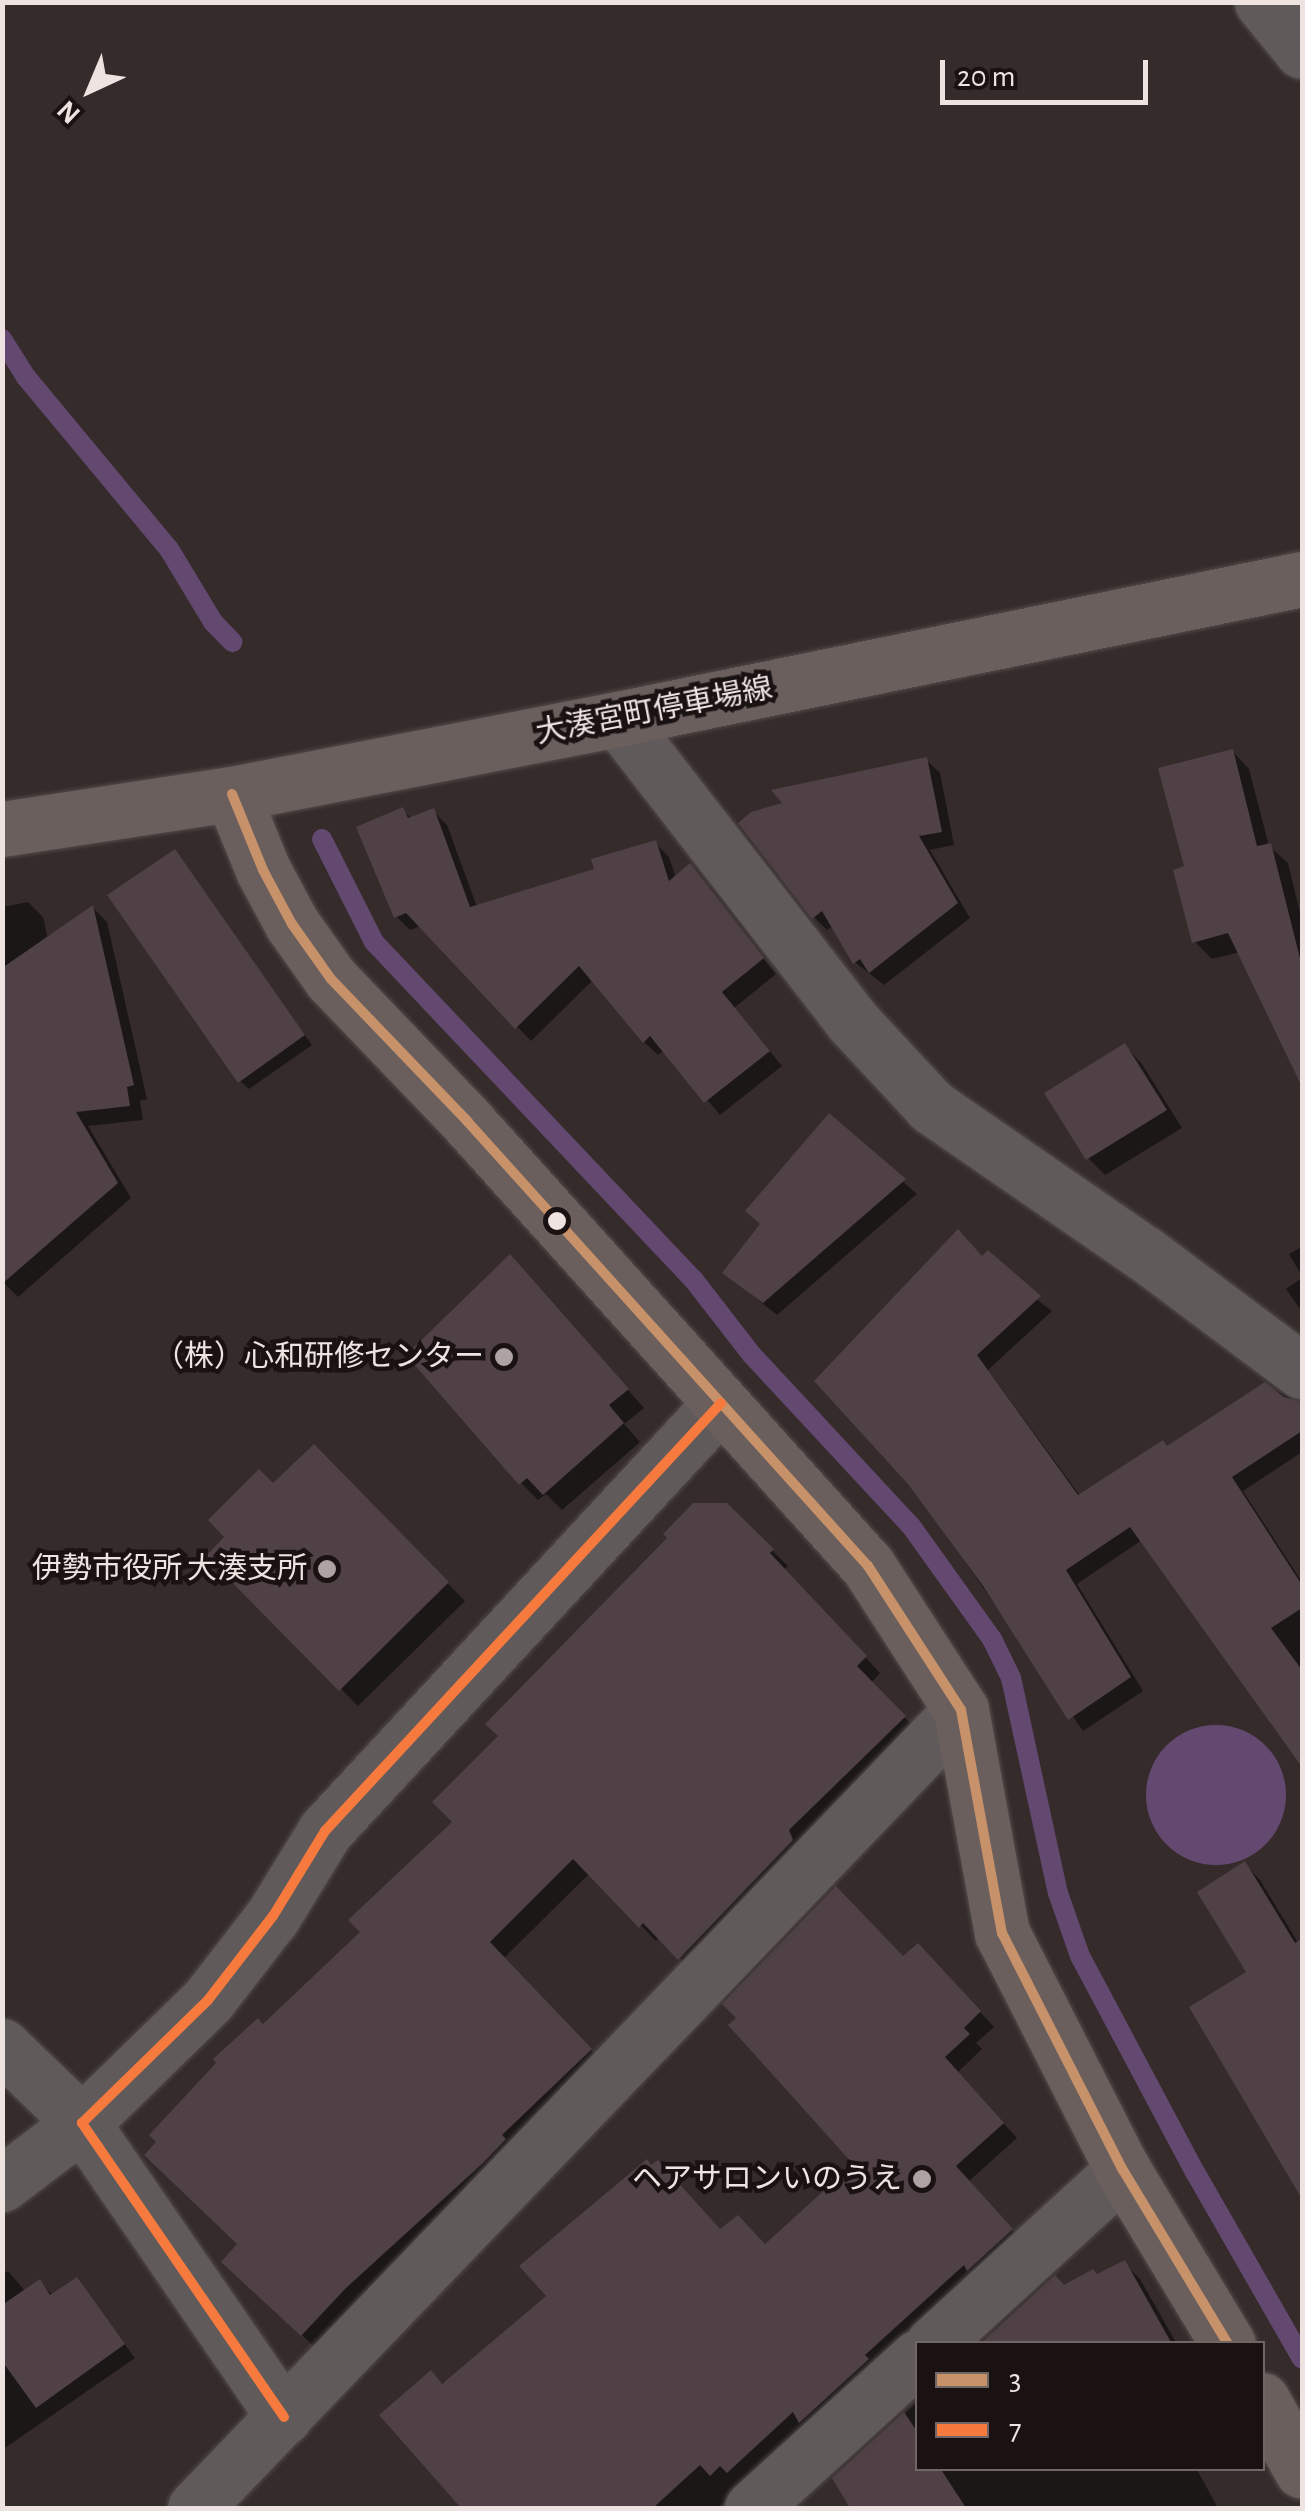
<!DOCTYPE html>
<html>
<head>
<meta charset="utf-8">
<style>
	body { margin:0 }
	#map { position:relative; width:1305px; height:2511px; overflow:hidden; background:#352b2b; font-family:"Alegreya Sans","Noto Sans JP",sans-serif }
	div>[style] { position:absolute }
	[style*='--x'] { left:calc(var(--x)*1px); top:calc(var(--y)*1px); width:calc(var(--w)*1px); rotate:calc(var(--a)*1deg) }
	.water>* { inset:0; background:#634870 }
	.round { border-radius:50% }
	.shadow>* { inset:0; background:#0007 }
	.stream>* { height:20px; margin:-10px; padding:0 10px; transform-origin:10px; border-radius:10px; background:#634870 }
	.building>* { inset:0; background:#4f4146 }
	.roads { filter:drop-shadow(0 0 2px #524a4a) drop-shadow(0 0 2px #524a4a) }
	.street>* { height:55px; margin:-27.5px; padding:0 27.5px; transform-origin:27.5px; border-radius:27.5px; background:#615a5a }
	.secondary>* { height:55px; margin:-27.5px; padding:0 27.5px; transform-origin:27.5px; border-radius:27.5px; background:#6a5f5c }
	.bus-1>* { height:10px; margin:-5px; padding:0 5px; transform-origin:5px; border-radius:5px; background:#c7916a }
	.bus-2>* { height:10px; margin:-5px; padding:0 5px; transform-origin:5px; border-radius:5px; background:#f6793e }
	.dots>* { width:28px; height:28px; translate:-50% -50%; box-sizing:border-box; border:5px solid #1a1212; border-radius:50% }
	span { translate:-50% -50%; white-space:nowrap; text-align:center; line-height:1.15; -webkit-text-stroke:9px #1a1212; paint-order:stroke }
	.street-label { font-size:30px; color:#efe3e2 }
	.poi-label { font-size:30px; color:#efe3e2 }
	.right { translate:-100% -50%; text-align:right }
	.frame { position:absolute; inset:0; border:5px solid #efe3e2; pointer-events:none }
	.legend { position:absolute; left:915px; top:2341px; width:350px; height:130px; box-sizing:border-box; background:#1a1212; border:2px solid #6f6665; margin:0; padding:12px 18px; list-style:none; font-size:30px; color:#efe3e2 }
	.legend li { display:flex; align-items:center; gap:20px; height:50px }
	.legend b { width:50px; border:2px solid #6f6665 }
	.north { position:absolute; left:40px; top:40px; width:100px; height:100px; -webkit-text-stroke:8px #1a1212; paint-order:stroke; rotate:224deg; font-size:28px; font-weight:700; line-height:40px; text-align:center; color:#efe3e2 }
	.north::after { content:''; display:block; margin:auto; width:35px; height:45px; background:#efe3e2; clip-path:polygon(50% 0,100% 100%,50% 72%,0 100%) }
	.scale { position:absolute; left:940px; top:60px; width:208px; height:45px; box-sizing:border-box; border:5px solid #efe3e2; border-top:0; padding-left:12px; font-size:30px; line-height:35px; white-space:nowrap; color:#efe3e2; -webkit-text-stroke:8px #1a1212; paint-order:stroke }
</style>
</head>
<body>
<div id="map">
	<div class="water">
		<i class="round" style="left:1146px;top:1725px;width:140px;height:140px"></i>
	</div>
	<div class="shadow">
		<i style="clip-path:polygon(1232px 751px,1249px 769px,1269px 846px,1288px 863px,1302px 921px,1302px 1082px,1240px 952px,1212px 959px,1194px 941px,1187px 868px)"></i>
		<i style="clip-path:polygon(926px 760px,940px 773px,954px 845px,930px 850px,970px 918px,884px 985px,855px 962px,833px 926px,827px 930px,814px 917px)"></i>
		<i style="clip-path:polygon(402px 810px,412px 819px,433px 811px,447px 825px,477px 907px,597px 870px,655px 843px,669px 857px,676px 878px,690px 867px,776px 974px,734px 1008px,782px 1066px,720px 1115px,665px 1050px,658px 1055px,644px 1042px,594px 979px,531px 1041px,421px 926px,410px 930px,396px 916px)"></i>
		<i style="clip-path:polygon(174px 852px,312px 1045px,249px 1089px,240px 1081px)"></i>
		<i style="clip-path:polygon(28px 902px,43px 917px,48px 939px,93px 908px,107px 922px,147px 1099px,140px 1101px,143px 1120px,88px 1126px,131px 1198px,18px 1297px,2px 1281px,2px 907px)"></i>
		<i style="clip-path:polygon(1125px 1046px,1142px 1064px,1182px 1128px,1105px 1175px,1088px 1158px)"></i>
		<i style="clip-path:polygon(829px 1117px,917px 1194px,777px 1315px,725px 1273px,763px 1225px)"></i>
		<i style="clip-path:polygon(1302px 1247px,1302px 1276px,1289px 1254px)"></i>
		<i style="clip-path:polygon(983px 1259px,1052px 1311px,988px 1370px,1081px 1497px,1168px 1449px,1265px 1385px,1302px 1404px,1302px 1452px,1243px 1491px,1302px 1582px,1302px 1762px,1142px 1540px,1077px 1584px,1143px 1691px,1083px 1731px,910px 1483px)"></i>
		<i style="clip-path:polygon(527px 1275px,644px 1408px,624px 1424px,640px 1442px,562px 1510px,546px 1494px,538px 1500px,521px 1483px)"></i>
		<i style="clip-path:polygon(1302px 1278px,1302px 1312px,1286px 1289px)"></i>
		<i style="clip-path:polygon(314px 1448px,465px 1601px,358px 1706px,209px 1556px)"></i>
		<i style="clip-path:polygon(726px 1506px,788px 1566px,784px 1570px,880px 1673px,871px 1683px,920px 1733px,695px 1973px,659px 1937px,656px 1941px,590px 1873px,503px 1959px,605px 2065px,318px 2350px,239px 2277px,263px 2027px,363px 1932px)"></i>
		<i style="clip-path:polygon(1245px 1864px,1260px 1880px,1302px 1949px,1302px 2175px,1299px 2178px,1250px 1973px)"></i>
		<i style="clip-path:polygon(903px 1959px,932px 1960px,994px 2027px,976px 2043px,982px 2049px,957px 2073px,1017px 2138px,968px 2182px,1025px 2244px,807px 2426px,718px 2508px,462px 2508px,383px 2415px,721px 2232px,765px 2247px,857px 2164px)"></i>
		<i style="clip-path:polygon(1124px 2263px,1140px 2279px,1177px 2344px,981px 2344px,1064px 2288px)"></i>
		<i style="clip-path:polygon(8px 2271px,26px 2292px,40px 2282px,53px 2296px,77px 2280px,135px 2358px,2px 2450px,2px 2275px)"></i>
		<i style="clip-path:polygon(918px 2401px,918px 2468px,1196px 2468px,1218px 2508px,853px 2508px,835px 2478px)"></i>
	</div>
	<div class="stream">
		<i style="--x:2;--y:339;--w:45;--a:57.7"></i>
		<i style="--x:26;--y:377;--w:224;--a:50.3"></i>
		<i style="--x:169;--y:549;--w:85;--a:58.9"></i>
		<i style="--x:213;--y:622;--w:28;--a:46"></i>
		<i style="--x:322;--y:839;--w:115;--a:63.2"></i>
		<i style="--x:374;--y:942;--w:464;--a:46.6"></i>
		<i style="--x:693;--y:1279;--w:96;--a:52.2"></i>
		<i style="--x:752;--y:1355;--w:233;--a:47.1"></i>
		<i style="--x:911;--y:1526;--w:139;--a:54.4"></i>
		<i style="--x:992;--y:1639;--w:43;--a:64"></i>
		<i style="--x:1011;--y:1678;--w:220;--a:77.7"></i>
		<i style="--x:1058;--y:1893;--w:67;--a:70.8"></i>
		<i style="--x:1080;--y:1956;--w:245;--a:62"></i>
		<i style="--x:1195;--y:2172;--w:215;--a:60.2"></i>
	</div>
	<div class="building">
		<i style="clip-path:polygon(1233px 749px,1257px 846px,1271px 843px,1302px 966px,1302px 1087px,1228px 933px,1192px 943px,1173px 870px,1184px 866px,1158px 768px)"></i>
		<i style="clip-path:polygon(927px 757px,942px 832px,919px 836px,958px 903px,869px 973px,860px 959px,853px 964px,822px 911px,812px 919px,738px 823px,751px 812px,782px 803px,771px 790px)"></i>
		<i style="clip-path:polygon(403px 807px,408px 818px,434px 808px,470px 907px,594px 869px,591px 859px,656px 840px,669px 881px,690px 863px,764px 958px,722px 992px,770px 1051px,704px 1103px,650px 1036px,643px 1043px,579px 966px,515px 1029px,406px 913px,394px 918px,356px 827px)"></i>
		<i style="clip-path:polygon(175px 849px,305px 1035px,238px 1083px,107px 895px)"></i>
		<i style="clip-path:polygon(93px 905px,134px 1085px,127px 1087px,130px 1106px,76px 1112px,118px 1183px,2px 1284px,2px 968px)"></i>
		<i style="clip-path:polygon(1125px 1043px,1167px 1110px,1086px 1160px,1044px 1093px)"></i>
		<i style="clip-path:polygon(829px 1113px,906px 1179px,763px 1303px,722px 1273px,760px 1224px,745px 1211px)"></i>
		<i style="clip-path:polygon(958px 1229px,982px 1256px,988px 1250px,1041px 1296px,977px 1355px,1078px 1495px,1163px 1440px,1167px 1446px,1265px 1382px,1284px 1397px,1302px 1402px,1302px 1431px,1232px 1477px,1302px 1585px,1302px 1608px,1271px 1628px,1302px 1670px,1302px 1767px,1130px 1527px,1066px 1570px,1131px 1677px,1068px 1720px,983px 1586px,908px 1484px,814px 1381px)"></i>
		<i style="clip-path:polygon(510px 1254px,629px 1389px,609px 1405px,624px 1423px,543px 1495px,527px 1478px,519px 1485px,406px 1355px)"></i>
		<i style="clip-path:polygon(314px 1444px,449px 1582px,339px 1691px,206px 1556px,224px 1537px,208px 1520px,259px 1469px,273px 1483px)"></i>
		<i style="clip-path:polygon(693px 1503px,727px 1503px,774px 1549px,770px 1553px,867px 1656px,857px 1666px,906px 1716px,789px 1830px,793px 1840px,678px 1960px,643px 1923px,639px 1928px,573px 1859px,490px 1942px,592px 2049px,502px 2135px,506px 2139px,483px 2163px,346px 2288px,301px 2336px,221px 2262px,237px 2244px,144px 2155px,156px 2142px,149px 2135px,216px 2063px,213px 2059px,258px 2018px,263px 2024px,360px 1932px,348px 1920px,452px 1822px,432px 1802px,498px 1736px,485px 1724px,667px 1538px,663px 1534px)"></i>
		<i style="clip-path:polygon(1245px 1861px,1295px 1943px,1302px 1938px,1302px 2199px,1189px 2007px,1246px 1972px,1197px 1892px)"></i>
		<i style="clip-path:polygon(836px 1886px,903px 1956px,918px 1943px,981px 2011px,964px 2028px,970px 2034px,945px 2057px,1004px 2123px,956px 2166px,1013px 2229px,967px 2271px,964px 2265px,865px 2355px,869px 2359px,799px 2423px,793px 2412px,727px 2473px,720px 2466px,710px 2476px,700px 2465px,653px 2508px,461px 2508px,379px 2415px,431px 2370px,442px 2384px,546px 2296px,519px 2266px,647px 2159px,651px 2165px,658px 2160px,720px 2229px,738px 2215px,765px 2244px,853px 2164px,728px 2025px,736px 2018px,722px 2004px)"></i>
		<i style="clip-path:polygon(1125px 2260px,1172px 2344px,980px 2344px,1055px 2275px,1064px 2285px,1093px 2269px,1097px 2274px)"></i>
		<i style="clip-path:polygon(77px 2277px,125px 2344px,36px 2408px,2px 2361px,2px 2305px,40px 2279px,50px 2295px)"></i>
		<i style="clip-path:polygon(904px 2412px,918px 2433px,918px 2468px,940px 2468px,966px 2508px,850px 2508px,832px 2478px)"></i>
	</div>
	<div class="roads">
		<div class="street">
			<i style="--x:1262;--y:2;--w:63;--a:50.8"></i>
			<i style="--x:618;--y:719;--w:382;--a:52.2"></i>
			<i style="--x:852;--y:1021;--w:117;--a:47.1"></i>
			<i style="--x:932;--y:1107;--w:257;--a:34.6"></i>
			<i style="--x:1144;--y:1253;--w:197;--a:36.8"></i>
			<i style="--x:2;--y:2046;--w:111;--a:43.9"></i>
			<i style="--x:82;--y:2123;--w:101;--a:142.7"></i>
			<i style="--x:933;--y:2344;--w:258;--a:-42.5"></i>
			<i style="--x:284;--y:2417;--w:357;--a:-124.5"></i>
			<i style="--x:82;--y:2123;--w:176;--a:-44.3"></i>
			<i style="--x:208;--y:2000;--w:106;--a:-52.3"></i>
			<i style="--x:273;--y:1916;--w:100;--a:-58.5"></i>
			<i style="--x:325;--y:1831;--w:583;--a:-47.22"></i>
			<i style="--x:195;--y:2508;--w:1106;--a:-46.17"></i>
			<i style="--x:752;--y:2508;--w:224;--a:-42.3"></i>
		</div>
		<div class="secondary">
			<i style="--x:232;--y:794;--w:82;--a:67.8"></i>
			<i style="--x:263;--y:870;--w:61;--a:61.8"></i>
			<i style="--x:292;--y:924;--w:67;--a:54.7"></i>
			<i style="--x:331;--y:979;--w:197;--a:46.2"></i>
			<i style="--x:467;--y:1121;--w:599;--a:47.98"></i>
			<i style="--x:868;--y:1566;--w:171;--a:57.1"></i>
			<i style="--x:961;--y:1710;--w:227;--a:79.6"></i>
			<i style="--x:1002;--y:1933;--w:266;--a:63"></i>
			<i style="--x:1123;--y:2170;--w:203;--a:58.9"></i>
			<i style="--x:2;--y:829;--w:233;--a:-8.7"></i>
			<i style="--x:232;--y:794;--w:393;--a:-11"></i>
			<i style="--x:618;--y:719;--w:698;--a:-11.57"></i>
			<i style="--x:1262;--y:2400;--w:81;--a:60.6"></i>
		</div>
	</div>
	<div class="bus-1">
		<i style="--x:232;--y:794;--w:82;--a:67.8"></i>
		<i style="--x:263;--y:870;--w:61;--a:61.8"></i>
		<i style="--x:292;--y:924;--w:67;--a:54.7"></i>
		<i style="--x:331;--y:979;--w:197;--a:46.2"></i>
		<i style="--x:467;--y:1121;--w:599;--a:47.98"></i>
		<i style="--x:868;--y:1566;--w:171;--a:57.1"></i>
		<i style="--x:961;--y:1710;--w:227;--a:79.6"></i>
		<i style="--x:1002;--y:1933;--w:266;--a:63"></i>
		<i style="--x:1123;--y:2170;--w:203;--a:58.9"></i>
	</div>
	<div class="bus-2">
		<i style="--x:284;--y:2417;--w:357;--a:-124.5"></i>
		<i style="--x:82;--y:2123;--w:176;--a:-44.3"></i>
		<i style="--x:208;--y:2000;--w:106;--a:-52.3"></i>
		<i style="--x:273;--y:1916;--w:100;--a:-58.5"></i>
		<i style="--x:325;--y:1831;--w:583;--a:-47.22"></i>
	</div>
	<div class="dots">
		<i style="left:557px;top:1221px;background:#efe3e2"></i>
		<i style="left:504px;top:1357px;background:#aea3a2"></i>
		<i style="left:327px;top:1569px;background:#aea3a2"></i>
		<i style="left:922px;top:2179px;background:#aea3a2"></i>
	</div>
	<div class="street-label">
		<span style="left:654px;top:711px;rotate:-11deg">大湊宮町停車場線</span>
	</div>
	<div class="poi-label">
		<span class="right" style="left:484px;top:1357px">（株）心和研修センター</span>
		<span class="right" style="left:307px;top:1569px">伊勢市役所 大湊支所</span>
		<span class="right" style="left:902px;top:2179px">ヘアサロンいのうえ</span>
	</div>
	<div class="frame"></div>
	<ul class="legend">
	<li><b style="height:12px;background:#c7916a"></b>3</li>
	<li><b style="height:12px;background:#f6793e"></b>7</li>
	</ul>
	<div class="north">N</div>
	<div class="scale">20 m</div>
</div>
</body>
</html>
